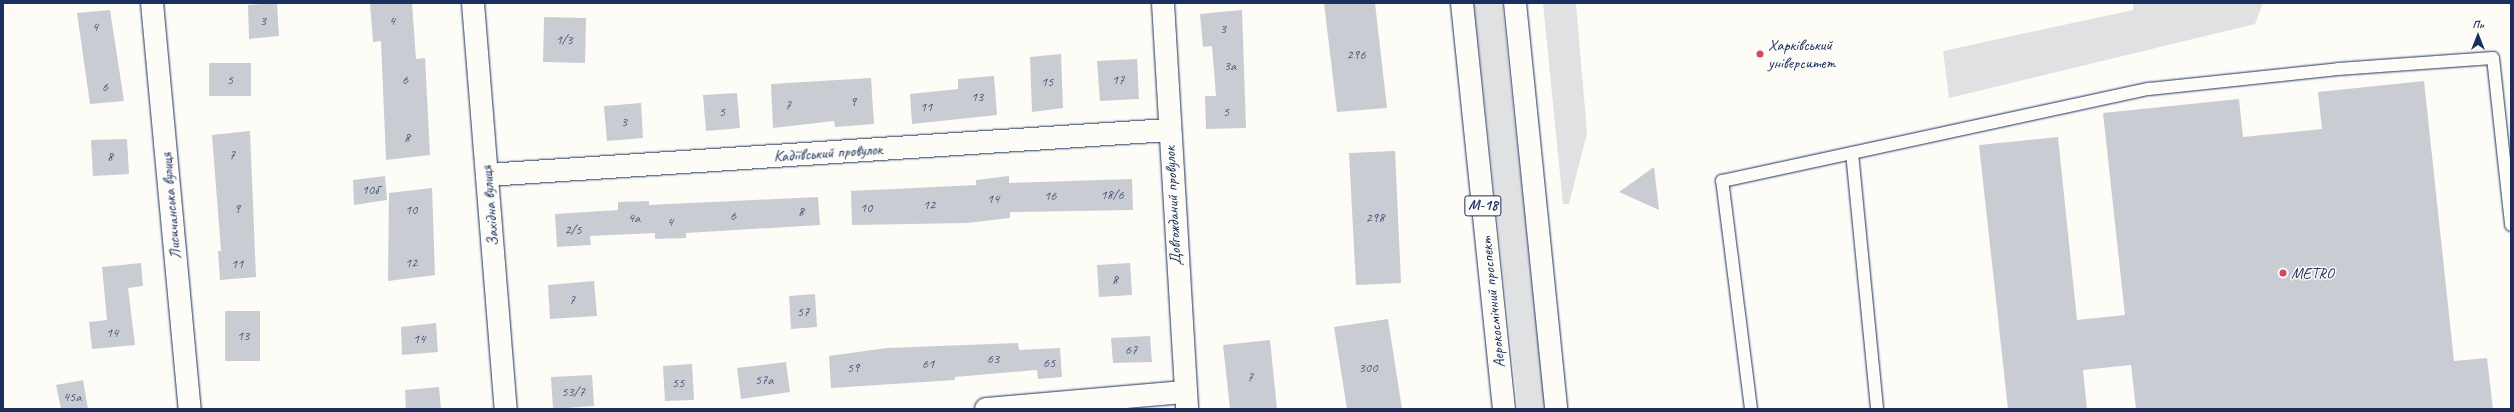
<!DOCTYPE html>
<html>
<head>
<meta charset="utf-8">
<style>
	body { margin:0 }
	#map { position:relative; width:2514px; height:412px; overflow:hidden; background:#fdfcf7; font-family:Caveat,sans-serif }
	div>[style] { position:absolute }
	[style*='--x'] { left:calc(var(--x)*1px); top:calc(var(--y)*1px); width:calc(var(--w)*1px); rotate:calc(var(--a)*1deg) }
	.green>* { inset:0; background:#e0e1e3 }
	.building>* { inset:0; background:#c9ccd3 }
	.roads { filter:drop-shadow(0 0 1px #1b2f5e) drop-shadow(0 0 1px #1b2f5e) }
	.lane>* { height:12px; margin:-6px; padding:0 6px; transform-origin:6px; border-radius:6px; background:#fdfcf7 }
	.street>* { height:22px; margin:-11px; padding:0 11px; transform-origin:11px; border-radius:11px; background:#fdfcf7 }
	.primary>* { height:22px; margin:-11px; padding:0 11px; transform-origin:11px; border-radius:11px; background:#fdfcf7 }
	.dots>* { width:11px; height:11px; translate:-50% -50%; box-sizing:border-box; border:2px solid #fdfcf7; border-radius:50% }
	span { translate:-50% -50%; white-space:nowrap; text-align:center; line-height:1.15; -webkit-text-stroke:3px #fdfcf7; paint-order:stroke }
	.number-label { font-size:14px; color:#46567b }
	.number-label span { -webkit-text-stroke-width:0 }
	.shield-label span { padding:1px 3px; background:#fdfcf7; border:1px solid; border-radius:3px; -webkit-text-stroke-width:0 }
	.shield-label { font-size:15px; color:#1b2f5e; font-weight:700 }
	.poi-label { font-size:16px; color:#1b2f5e }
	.left { translate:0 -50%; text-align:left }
	.street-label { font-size:16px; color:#1b2f5e }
	.frame { position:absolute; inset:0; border:4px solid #1b2f5e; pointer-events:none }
	.north { position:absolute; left:2458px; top:16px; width:40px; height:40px; -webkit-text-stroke:3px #fdfcf7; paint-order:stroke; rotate:0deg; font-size:11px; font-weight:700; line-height:16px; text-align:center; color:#1b2f5e }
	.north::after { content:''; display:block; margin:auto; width:14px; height:18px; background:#1b2f5e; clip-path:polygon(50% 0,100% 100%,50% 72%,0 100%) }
</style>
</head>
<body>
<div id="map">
	<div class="green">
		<i style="clip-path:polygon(1474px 3px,1502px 3px,1545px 409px,1518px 409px)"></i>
		<i style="clip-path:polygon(1543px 3px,1576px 3px,1587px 133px,1569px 204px,1563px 204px)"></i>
		<i style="clip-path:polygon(2133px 3px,2263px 3px,2255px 24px,1949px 98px,1943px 51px,2133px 10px)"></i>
	</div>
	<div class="building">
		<i style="clip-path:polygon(277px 3px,279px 36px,249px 39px,248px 5px)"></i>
		<i style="clip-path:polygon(370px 3px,412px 3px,416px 59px,425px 58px,430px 155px,386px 160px,381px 41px,373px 42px)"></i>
		<i style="clip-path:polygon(1324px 3px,1375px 3px,1387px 108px,1337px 112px)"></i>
		<i style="clip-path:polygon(110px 10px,124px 101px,90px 104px,77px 13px)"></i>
		<i style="clip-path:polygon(1242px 10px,1246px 128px,1206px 129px,1205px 96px,1216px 96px,1212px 46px,1203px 47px,1200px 14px)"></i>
		<i style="clip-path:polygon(544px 17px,586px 18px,585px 63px,543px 62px)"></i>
		<i style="clip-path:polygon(1061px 54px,1063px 108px,1032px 112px,1030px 57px)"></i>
		<i style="clip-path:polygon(1137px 59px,1139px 99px,1100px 101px,1097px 61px)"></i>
		<i style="clip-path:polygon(209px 63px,251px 63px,251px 96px,209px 96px)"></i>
		<i style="clip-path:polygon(994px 76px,997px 115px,912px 124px,910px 94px,958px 89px,958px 79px)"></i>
		<i style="clip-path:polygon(871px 78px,874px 124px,835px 127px,834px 121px,773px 128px,771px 84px)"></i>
		<i style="clip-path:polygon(2424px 81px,2454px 361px,2487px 358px,2493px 409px,2136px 409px,2131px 365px,2083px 370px,2087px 409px,2008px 409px,1979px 145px,2058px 137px,2077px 320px,2125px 315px,2103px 113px,2239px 99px,2243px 137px,2322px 129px,2318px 92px)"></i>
		<i style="clip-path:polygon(737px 93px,740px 128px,706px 131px,703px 95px)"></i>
		<i style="clip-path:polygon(641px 103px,643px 138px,607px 141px,604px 106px)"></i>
		<i style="clip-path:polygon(250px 131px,256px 277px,220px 280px,218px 251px,221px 251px,212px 135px)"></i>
		<i style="clip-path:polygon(127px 139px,129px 174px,93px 176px,91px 140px)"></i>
		<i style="clip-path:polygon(1395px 151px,1401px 283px,1356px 285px,1349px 153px)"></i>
		<i style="clip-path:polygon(1654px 167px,1659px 210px,1619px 192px)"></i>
		<i style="clip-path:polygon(385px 176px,387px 200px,354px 205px,353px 180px)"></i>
		<i style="clip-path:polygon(1009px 176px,1009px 183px,1132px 179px,1133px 210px,1010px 212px,1010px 218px,967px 223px,852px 225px,851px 191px,976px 185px,976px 180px)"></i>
		<i style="clip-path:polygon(432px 188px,435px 275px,388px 281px,389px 193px)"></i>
		<i style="clip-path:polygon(818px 197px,820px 225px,686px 233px,686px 238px,655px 239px,655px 233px,590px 236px,591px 245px,557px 247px,555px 214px,618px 210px,618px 202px,649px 201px,649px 205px)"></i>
		<i style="clip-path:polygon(141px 263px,143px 286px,128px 288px,135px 345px,92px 349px,89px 322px,107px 320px,102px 267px)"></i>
		<i style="clip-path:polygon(1130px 263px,1132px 295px,1099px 297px,1097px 265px)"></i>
		<i style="clip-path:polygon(594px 281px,597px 316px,550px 319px,548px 285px)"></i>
		<i style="clip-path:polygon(815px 294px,817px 327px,791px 329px,789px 296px)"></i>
		<i style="clip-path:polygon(225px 311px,260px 311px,260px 361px,225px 361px)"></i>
		<i style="clip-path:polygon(1388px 319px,1402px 409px,1347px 409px,1334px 327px)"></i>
		<i style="clip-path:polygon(436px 323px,438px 352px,402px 355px,401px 327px)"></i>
		<i style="clip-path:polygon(1150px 336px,1152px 362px,1113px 363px,1111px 338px)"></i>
		<i style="clip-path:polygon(1270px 340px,1277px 409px,1230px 409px,1223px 345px)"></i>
		<i style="clip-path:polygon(1018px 343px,1019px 350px,1060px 348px,1062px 377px,1038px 379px,1037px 370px,955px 377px,955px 380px,831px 388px,829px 356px,887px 348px)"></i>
		<i style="clip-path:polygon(786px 362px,790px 392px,741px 399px,737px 368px)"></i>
		<i style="clip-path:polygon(692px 364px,694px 400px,665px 401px,663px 366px)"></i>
		<i style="clip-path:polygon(592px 375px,594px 406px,553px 409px,551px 377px)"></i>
		<i style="clip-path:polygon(83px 380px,88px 409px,61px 409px,56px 385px)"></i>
		<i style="clip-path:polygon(439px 387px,441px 409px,406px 409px,405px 390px)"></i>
	</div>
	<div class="roads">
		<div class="lane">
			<i style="--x:1852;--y:153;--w:257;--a:84.4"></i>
			<i style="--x:1751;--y:409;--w:230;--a:-97.2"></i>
			<i style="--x:1722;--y:181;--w:437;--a:-12.2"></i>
			<i style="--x:2149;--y:89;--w:190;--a:-6"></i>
			<i style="--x:2338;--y:69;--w:155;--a:-4.1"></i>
			<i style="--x:2493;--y:58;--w:168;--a:83.8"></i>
		</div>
		<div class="street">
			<i style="--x:152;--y:3;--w:408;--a:84.7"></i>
			<i style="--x:473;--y:3;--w:407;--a:85.4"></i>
			<i style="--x:1163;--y:3;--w:407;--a:86.6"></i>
			<i style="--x:487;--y:175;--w:682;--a:-3.78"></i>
			<i style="--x:986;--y:409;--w:199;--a:-4.9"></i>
		</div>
		<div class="primary">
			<i style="--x:1462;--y:3;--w:408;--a:84.1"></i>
			<i style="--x:1515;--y:3;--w:408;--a:84.2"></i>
		</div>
	</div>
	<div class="dots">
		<i style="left:1760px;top:54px;background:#d1495b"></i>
		<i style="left:2283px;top:273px;background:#d1495b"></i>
	</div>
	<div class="number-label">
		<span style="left:263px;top:21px">3</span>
		<span style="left:392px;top:21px">4</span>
		<span style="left:95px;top:27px">4</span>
		<span style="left:1223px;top:29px">3</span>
		<span style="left:564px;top:40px">1/3</span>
		<span style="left:1356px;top:55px">296</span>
		<span style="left:1230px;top:66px">3а</span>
		<span style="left:230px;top:80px">5</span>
		<span style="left:405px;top:80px">6</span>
		<span style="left:1118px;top:80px">17</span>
		<span style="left:1047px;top:82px">15</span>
		<span style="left:105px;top:87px">6</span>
		<span style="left:977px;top:97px">13</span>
		<span style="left:853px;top:102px">9</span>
		<span style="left:788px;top:105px">7</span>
		<span style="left:926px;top:107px">11</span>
		<span style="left:722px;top:112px">5</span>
		<span style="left:1226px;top:112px">5</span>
		<span style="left:624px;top:122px">3</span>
		<span style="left:407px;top:138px">8</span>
		<span style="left:232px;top:155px">7</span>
		<span style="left:110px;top:157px">8</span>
		<span style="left:370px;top:190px">10б</span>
		<span style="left:1112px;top:195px">18/6</span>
		<span style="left:1050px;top:196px">16</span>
		<span style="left:993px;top:199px">14</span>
		<span style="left:929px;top:205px">12</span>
		<span style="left:866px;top:208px">10</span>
		<span style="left:237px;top:209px">9</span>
		<span style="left:411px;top:210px">10</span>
		<span style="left:801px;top:212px">8</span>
		<span style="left:733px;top:216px">6</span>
		<span style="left:634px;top:218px">4а</span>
		<span style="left:1375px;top:218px">298</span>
		<span style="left:670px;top:222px">4</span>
		<span style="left:573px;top:230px">2/5</span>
		<span style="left:411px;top:263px">12</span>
		<span style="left:237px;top:264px">11</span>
		<span style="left:1115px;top:280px">8</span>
		<span style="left:572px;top:300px">7</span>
		<span style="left:803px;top:312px">57</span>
		<span style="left:112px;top:333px">14</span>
		<span style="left:243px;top:336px">13</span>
		<span style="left:419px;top:339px">14</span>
		<span style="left:1131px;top:350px">67</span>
		<span style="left:993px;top:359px">63</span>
		<span style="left:1049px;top:363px">65</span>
		<span style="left:928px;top:364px">61</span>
		<span style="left:853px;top:368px">59</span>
		<span style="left:1368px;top:368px">300</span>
		<span style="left:1250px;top:377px">7</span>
		<span style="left:764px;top:380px">57а</span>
		<span style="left:678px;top:383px">55</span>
		<span style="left:573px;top:392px">53/7</span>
		<span style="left:72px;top:397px">45а</span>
	</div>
	<div class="shield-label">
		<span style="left:1483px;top:206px">М-18</span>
	</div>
	<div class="poi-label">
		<span class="left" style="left:1768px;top:54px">Харківський<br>університет</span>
		<span class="left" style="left:2291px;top:273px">METRO</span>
	</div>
	<div class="street-label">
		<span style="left:828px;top:153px;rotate:-4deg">Кадіївський провулок</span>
		<span style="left:171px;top:206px;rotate:-95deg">Лисичанська вулиця</span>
		<span style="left:490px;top:206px;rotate:-95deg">Західна вулиця</span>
		<span style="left:1173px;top:206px;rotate:-93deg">Довгожданий провулок</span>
		<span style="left:1493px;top:302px;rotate:-96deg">Аерокосмічний проспект</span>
	</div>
	<div class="frame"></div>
	<div class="north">Пн</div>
</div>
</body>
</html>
